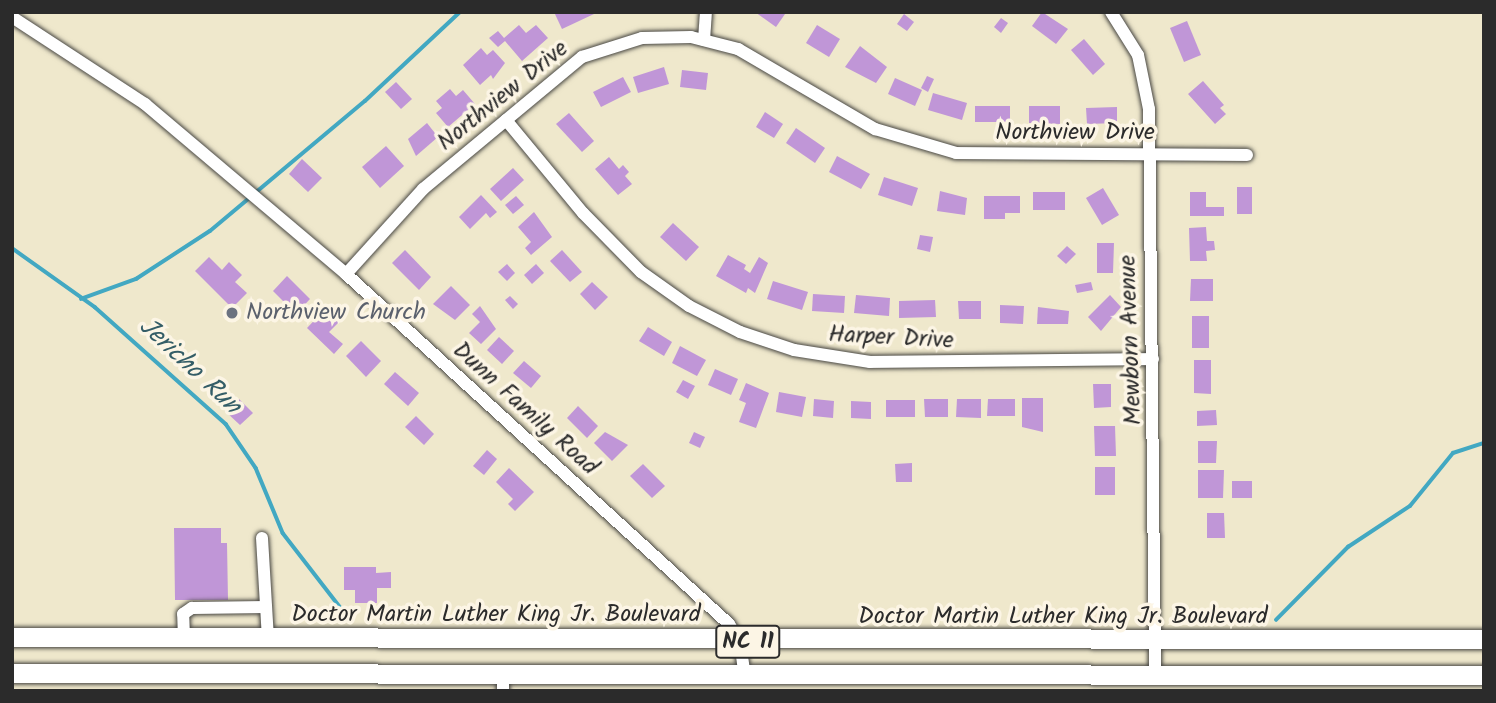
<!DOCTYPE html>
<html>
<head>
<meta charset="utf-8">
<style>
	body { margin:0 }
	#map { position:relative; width:1496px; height:703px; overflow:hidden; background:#efe8cc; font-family:Kalam,sans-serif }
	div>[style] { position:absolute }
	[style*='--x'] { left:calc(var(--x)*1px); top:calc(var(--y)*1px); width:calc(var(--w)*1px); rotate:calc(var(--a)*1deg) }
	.stream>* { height:3.5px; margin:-1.75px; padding:0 1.75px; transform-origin:1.75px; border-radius:1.75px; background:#42a8c2 }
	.building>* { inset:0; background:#c096d7 }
	.roads { filter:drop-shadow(0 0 2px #484743) drop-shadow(0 0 2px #484743) }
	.minor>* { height:12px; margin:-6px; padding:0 6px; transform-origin:6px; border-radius:6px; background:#fff }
	.highway>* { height:19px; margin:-9.5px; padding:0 9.5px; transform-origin:9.5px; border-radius:9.5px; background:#fff }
	.dots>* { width:19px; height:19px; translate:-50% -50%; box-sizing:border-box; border:4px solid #fcf5e5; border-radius:50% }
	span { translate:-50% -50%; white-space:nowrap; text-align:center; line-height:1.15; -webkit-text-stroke:7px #fcf5e5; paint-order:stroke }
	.shield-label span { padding:2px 5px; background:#fcf5e5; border:2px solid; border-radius:5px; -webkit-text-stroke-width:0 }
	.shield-label { font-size:23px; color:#2b2b2b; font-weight:700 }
	.street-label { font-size:24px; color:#2b2b2b }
	.worship-label { font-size:24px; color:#5b616d }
	.left { translate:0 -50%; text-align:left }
	.water-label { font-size:26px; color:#345d67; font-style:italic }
	.frame { position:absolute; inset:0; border:14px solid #2b2b2b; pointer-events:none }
</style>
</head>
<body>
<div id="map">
	<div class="stream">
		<i style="--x:12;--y:248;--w:102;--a:35.4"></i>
		<i style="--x:95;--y:307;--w:176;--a:41.8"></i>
		<i style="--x:226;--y:424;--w:53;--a:55.7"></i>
		<i style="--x:256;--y:468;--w:70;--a:67.4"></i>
		<i style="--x:283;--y:533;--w:106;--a:52.3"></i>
		<i style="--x:81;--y:299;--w:59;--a:-20"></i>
		<i style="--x:136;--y:279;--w:88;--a:-33"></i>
		<i style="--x:210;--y:231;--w:202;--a:-40"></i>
		<i style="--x:365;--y:101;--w:130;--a:-43.1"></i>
		<i style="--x:1276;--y:620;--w:103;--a:-45.4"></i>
		<i style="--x:1348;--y:547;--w:74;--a:-33.5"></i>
		<i style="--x:1410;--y:506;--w:68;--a:-50.9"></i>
		<i style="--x:1453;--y:453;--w:33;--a:-18"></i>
	</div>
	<div class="building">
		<i style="clip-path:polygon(554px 12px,593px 12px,594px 14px,562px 29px)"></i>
		<i style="clip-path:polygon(755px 12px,782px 12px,785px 14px,776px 27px)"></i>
		<i style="clip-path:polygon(1042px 12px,1068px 29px,1056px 44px,1032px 26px)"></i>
		<i style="clip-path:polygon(904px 14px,914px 22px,907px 31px,897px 24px)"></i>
		<i style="clip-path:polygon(1001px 18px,1008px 23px,1001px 33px,994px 27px)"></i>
		<i style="clip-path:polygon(1187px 21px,1201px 55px,1184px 62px,1170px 28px)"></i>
		<i style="clip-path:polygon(519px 25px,526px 33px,536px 25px,548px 38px,522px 61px,505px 41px,498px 47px,489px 38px,498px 31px,504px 38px)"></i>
		<i style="clip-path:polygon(817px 25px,840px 39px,829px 57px,806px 43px)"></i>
		<i style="clip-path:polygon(1084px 39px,1105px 64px,1093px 75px,1071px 50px)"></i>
		<i style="clip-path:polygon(860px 46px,887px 67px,876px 83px,845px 67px)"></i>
		<i style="clip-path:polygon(481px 48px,487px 55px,493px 50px,505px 63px,493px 79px,491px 75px,480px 85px,463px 65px)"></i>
		<i style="clip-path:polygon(664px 67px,669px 84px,638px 93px,633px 77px)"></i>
		<i style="clip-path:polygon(682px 70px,708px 73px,706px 90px,680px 87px)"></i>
		<i style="clip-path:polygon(927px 76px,934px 79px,928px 92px,921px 88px)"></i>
		<i style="clip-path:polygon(623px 77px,631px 92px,601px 107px,593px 92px)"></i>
		<i style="clip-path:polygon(895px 78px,922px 90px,915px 106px,888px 94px)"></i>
		<i style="clip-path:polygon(1203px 81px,1224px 105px,1220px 108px,1226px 114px,1215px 124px,1188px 94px)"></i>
		<i style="clip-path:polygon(396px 82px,412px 99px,401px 109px,385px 92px)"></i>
		<i style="clip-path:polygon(450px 89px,456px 96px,463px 90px,475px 104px,448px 127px,436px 113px,442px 108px,436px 101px)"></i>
		<i style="clip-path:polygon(933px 93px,967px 103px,962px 120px,928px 110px)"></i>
		<i style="clip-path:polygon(975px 106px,1010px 106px,1010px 122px,975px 122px)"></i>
		<i style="clip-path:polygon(1029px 106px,1060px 106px,1060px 124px,1029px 123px)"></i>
		<i style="clip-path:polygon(1117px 107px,1117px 123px,1087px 124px,1086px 108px)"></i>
		<i style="clip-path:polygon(765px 112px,783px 124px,774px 138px,756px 127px)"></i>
		<i style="clip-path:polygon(569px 113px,594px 141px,582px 152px,556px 124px)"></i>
		<i style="clip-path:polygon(427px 123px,438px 137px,416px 156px,408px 139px)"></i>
		<i style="clip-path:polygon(796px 128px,825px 148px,815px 163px,786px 143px)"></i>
		<i style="clip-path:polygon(386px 146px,404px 166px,380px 188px,362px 167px)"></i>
		<i style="clip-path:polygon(837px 156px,870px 174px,861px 189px,829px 172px)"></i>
		<i style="clip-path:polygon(609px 157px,619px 169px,623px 165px,629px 172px,625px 176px,632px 184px,618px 195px,595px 169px)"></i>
		<i style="clip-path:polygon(302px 159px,322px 178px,308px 192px,289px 174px)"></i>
		<i style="clip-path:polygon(513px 168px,524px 180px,501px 201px,490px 189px)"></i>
		<i style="clip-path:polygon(884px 177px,918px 188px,912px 206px,878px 195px)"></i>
		<i style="clip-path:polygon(1237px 187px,1252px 187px,1252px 214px,1237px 214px)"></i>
		<i style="clip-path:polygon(1103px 188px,1119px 215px,1102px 225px,1086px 198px)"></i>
		<i style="clip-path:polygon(940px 191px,967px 198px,965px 215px,937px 211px)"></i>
		<i style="clip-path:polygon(1033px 192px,1065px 192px,1065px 210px,1033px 210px)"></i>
		<i style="clip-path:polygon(1190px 192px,1206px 192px,1206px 207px,1224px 207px,1224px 216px,1190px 216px)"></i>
		<i style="clip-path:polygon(481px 195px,497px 212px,490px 218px,486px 213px,470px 229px,459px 217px)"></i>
		<i style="clip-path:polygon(516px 196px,524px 205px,513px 214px,505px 205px)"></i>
		<i style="clip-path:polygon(984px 196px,1020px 196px,1020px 213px,1005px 213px,1005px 219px,984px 219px)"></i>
		<i style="clip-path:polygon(534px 212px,552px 237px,531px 255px,525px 248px,531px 242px,518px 227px)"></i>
		<i style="clip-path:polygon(673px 223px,699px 247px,686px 261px,660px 237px)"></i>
		<i style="clip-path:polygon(1206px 227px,1207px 241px,1214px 241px,1215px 250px,1206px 251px,1207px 261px,1190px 261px,1189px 228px)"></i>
		<i style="clip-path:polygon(920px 235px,933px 237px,930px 252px,917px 249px)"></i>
		<i style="clip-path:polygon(1097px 243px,1114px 243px,1113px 273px,1097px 273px)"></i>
		<i style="clip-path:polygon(1067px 246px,1076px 254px,1066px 264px,1057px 256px)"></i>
		<i style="clip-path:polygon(405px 250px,431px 277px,419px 290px,392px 263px)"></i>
		<i style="clip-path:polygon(562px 250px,582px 272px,570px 282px,550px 261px)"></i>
		<i style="clip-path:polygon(728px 255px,746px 265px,744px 269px,750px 273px,759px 257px,768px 263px,755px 293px,748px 288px,746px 293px,716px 276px)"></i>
		<i style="clip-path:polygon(209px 257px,222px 270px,229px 262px,242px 275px,235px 282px,247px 293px,232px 308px,195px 271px)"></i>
		<i style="clip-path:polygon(507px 264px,515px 273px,507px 281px,498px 272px)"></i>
		<i style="clip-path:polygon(536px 264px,544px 273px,532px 284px,524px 275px)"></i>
		<i style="clip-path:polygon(287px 276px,310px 299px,296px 314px,273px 291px)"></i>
		<i style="clip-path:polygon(1191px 279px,1213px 279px,1213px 301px,1190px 301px)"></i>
		<i style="clip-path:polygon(773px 281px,808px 292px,802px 310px,767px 299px)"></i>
		<i style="clip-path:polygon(592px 282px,608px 297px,595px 310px,580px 294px)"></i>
		<i style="clip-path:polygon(1091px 282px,1093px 290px,1077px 293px,1075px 285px)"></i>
		<i style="clip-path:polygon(451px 286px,470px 305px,455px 320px,433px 304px)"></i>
		<i style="clip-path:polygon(813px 294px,845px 296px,844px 313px,812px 311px)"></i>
		<i style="clip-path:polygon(856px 295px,890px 298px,889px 316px,854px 313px)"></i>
		<i style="clip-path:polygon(1110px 295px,1121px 307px,1101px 331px,1088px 317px)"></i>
		<i style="clip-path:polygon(510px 296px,518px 304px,513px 309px,505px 300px)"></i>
		<i style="clip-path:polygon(935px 300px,936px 317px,899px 318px,899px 301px)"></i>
		<i style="clip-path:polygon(958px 301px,981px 301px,981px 319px,959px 319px)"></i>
		<i style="clip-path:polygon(1000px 305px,1024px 306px,1023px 324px,1000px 323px)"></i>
		<i style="clip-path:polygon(328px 306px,342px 319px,329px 332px,343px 344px,334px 354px,307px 328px)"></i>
		<i style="clip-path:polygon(480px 306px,496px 329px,481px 344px,469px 333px,480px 322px,472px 314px)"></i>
		<i style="clip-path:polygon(1038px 307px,1069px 311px,1068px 324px,1037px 324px)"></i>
		<i style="clip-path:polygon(1192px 316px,1209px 316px,1209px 348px,1192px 348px)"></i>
		<i style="clip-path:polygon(648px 327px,672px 342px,664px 356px,639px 341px)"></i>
		<i style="clip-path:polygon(499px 337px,514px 351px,502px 364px,487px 350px)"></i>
		<i style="clip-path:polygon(361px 341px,381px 361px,366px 377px,346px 356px)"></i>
		<i style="clip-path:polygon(680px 346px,706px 360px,697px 376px,672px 363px)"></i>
		<i style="clip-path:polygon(1194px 360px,1211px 360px,1211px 394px,1194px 393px)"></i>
		<i style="clip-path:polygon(524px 361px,541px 376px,531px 388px,513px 373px)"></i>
		<i style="clip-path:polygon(715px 369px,738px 379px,731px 395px,708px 385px)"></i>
		<i style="clip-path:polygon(395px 372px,419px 393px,408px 406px,384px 384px)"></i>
		<i style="clip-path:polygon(683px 380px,695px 386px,688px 399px,676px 392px)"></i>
		<i style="clip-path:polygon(746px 383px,769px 393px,756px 428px,739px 422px,746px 403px,739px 400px)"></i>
		<i style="clip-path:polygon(1093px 384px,1111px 384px,1111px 407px,1094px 408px)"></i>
		<i style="clip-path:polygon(779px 392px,806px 397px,802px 417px,776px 412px)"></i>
		<i style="clip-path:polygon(1022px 398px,1043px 398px,1043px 432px,1022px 427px)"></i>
		<i style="clip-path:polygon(239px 399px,253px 413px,240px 425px,226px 412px)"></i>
		<i style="clip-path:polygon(814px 399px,834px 401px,833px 418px,813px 416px)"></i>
		<i style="clip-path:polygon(924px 399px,948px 399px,948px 417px,925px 417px)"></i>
		<i style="clip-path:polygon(957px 399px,981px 399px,981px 418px,956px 417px)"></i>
		<i style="clip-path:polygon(988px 399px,1015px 399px,1015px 416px,987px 416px)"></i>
		<i style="clip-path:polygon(886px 400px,915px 400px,915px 417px,886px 417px)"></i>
		<i style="clip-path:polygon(851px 401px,871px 402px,871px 419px,851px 418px)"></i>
		<i style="clip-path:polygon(578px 406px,598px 426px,587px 438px,567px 418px)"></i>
		<i style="clip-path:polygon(1216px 410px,1217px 425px,1197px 426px,1197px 411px)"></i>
		<i style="clip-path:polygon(416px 416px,434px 434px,424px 445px,405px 427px)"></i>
		<i style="clip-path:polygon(1094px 426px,1115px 426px,1116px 456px,1095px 456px)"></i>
		<i style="clip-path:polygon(605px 432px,628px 445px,612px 461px,594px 443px)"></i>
		<i style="clip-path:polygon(694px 432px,705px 437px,700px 448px,689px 443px)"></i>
		<i style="clip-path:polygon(1198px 441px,1217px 441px,1216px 463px,1198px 463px)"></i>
		<i style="clip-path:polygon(487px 450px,497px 459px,484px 475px,473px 466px)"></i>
		<i style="clip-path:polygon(912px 463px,912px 482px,896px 482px,895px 464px)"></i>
		<i style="clip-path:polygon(643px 464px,665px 486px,652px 498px,630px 476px)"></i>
		<i style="clip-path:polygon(1095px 467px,1115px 467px,1115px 495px,1095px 495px)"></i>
		<i style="clip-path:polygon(509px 468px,534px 492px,515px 511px,508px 504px,513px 499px,496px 482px)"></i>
		<i style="clip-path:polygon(1198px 470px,1224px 470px,1223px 498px,1198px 498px)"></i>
		<i style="clip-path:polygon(1232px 481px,1252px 481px,1252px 498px,1232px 498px)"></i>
		<i style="clip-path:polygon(1207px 513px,1224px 513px,1225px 538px,1207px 538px)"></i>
		<i style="clip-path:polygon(174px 528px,221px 528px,221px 543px,227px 543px,228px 600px,175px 600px)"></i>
		<i style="clip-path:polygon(344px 567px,376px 567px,376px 573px,391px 572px,391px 588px,377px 588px,377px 603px,355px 603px,355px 590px,344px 590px)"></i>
	</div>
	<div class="roads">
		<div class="minor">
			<i style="--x:1111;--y:12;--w:51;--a:57.9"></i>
			<i style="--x:1138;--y:55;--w:55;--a:78.5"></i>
			<i style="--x:1149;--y:109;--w:567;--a:89.39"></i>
			<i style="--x:12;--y:17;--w:159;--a:33.2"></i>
			<i style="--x:145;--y:104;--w:263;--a:40.2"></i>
			<i style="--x:346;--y:274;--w:519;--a:42.42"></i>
			<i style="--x:729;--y:624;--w:21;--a:59"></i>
			<i style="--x:740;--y:642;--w:34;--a:82"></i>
			<i style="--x:704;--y:40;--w:28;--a:-86"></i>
			<i style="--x:506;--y:120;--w:121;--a:50.4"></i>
			<i style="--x:583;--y:213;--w:83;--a:45.5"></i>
			<i style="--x:641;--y:272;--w:59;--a:35.3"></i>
			<i style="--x:689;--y:306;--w:57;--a:27"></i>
			<i style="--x:740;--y:332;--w:57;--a:18.4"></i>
			<i style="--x:794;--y:350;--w:77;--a:9"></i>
			<i style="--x:870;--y:362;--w:283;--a:-0.6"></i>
			<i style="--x:346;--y:274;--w:115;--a:-47.8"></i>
			<i style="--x:423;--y:189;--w:207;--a:-39.7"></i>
			<i style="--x:582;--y:57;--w:63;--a:-17.6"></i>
			<i style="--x:642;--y:38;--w:49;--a:-1.2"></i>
			<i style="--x:691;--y:37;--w:49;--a:14.3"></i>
			<i style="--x:738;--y:49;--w:159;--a:30.3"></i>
			<i style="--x:875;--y:129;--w:84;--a:16.5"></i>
			<i style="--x:956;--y:153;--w:291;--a:0.4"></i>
			<i style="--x:262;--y:538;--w:100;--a:86.6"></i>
			<i style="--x:184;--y:638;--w:24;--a:-92"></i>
			<i style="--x:183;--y:614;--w:11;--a:-34"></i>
			<i style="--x:192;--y:608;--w:74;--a:-0.8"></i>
			<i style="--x:503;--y:676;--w:15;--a:90"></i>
		</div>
		<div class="highway">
			<i style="--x:12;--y:637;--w:1472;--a:0.08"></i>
			<i style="--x:12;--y:673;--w:1472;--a:0.08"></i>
		</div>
	</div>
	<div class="dots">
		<i style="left:232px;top:313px;background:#6b7280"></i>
	</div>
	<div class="shield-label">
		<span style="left:748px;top:642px">NC 11</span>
	</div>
	<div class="street-label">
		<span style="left:503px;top:96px;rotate:-39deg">Northview Drive</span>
		<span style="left:1075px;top:133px">Northview Drive</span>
		<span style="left:891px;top:338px;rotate:3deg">Harper Drive</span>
		<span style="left:1131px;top:340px;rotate:-92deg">Mewborn Avenue</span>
		<span style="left:525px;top:409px;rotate:42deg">Dunn Family Road</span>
		<span style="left:496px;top:615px">Doctor Martin Luther King Jr. Boulevard</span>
		<span style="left:1063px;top:617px">Doctor Martin Luther King Jr. Boulevard</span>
	</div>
	<div class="worship-label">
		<span class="left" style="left:246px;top:313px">Northview Church</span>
	</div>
	<div class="water-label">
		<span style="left:189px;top:367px;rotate:43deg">Jericho Run</span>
	</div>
	<div class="frame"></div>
</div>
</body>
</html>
